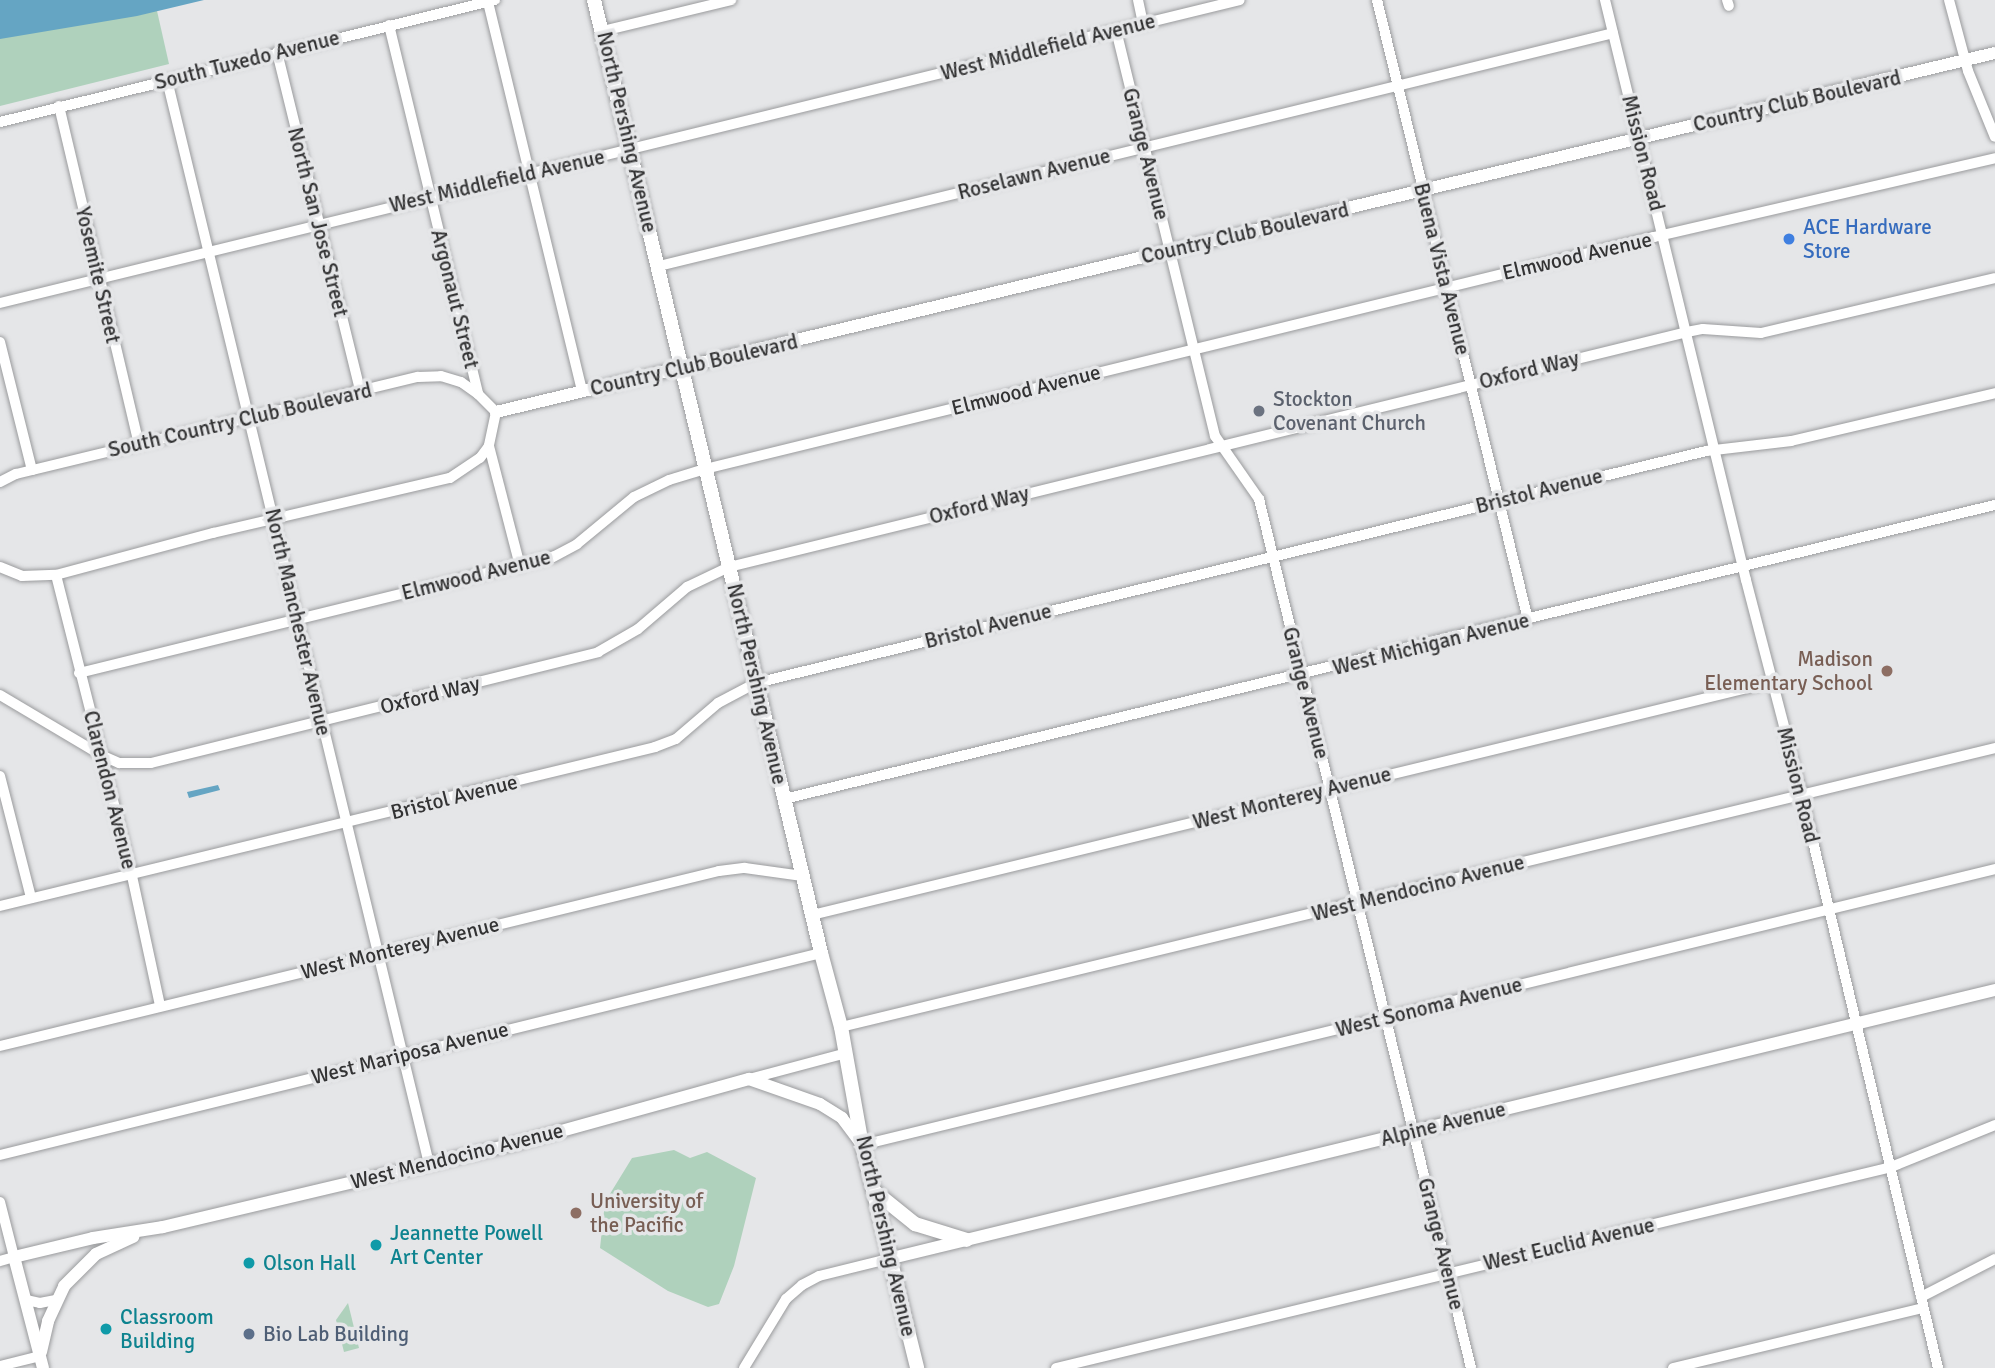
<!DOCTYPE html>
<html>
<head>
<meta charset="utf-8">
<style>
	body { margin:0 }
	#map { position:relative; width:1995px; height:1368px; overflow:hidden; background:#e5e6e8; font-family:Signika,sans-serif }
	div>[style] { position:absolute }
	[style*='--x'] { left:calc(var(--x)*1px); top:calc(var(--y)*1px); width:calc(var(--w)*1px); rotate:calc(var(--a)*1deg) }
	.green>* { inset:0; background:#afd1bc }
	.water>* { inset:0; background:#65a5c3 }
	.roads { filter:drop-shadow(0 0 2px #9a9b9d) drop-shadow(0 0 2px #9a9b9d) }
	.minor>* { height:10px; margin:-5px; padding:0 5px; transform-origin:5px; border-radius:5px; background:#fff }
	.tertiary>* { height:12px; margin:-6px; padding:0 6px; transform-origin:6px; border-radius:6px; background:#fff }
	.secondary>* { height:14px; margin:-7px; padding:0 7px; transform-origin:7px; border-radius:7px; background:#fff }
	.dots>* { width:19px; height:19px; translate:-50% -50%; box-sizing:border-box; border:4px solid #e5e6e8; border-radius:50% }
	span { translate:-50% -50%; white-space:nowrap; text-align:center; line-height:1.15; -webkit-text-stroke:7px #e5e6e8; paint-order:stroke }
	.street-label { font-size:21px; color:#333334 }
	.shop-label { font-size:21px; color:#366cbe }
	.left { translate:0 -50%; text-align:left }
	.worship-label { font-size:21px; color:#5b616d }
	.education-label { font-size:21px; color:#785e54 }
	.right { translate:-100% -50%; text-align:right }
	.culture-label { font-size:21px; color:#0d838f }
	.service-label { font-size:21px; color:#4e5e75 }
</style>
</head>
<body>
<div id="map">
	<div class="green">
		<i style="clip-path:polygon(0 0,155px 2px,169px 64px,0 106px)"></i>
		<i style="clip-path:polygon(674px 1150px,690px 1158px,707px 1152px,756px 1178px,734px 1266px,719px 1304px,708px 1307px,668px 1291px,600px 1248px,605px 1202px,632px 1158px)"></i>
		<i style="clip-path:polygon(348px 1303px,359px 1348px,344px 1352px,336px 1320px)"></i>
	</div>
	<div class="water">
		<i style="clip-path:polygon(0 0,204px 0,137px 16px,0 39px)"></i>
		<i style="clip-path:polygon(218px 785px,220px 790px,189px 798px,187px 792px)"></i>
	</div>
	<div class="roads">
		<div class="minor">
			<i style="--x:1138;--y:0;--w:25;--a:78"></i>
			<i style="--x:1377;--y:0;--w:638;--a:76.31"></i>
			<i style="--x:1605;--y:0;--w:597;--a:76.34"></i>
			<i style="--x:1746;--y:580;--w:222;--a:75.4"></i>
			<i style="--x:1802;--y:795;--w:589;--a:76.65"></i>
			<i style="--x:1727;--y:0;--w:6;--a:72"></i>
			<i style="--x:1949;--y:0;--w:73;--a:75"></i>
			<i style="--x:1968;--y:71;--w:71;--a:67.8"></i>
			<i style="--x:488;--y:2;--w:401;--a:76.4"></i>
			<i style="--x:389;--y:25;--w:380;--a:76.4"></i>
			<i style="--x:478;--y:394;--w:25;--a:45"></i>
			<i style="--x:496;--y:412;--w:35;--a:102"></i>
			<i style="--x:489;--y:446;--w:124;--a:75.5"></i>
			<i style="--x:1116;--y:30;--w:418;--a:76.3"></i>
			<i style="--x:1215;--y:436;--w:77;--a:55.1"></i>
			<i style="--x:1259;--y:499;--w:894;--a:76.29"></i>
			<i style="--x:603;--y:31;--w:132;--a:-13.6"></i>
			<i style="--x:277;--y:52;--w:349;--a:76.2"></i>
			<i style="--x:167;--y:80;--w:1115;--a:76.41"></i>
			<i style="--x:59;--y:106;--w:347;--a:76.7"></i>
			<i style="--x:0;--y:122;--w:510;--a:-13.85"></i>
			<i style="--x:659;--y:266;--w:982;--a:-13.72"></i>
			<i style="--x:0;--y:303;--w:1276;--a:-13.73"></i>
			<i style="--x:0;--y:342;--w:132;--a:76"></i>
			<i style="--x:0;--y:482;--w:18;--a:-27"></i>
			<i style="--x:16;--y:474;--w:414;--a:-13.6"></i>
			<i style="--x:418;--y:377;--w:23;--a:-2"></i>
			<i style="--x:441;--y:376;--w:21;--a:17"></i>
			<i style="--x:461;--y:382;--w:21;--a:35"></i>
			<i style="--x:0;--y:567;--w:24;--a:22"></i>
			<i style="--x:22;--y:576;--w:34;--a:-2"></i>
			<i style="--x:56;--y:575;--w:163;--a:-15"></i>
			<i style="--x:213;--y:533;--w:243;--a:-13.1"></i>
			<i style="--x:450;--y:478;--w:36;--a:-34"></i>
			<i style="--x:480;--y:458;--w:15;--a:-53"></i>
			<i style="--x:56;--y:575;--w:310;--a:75.8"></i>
			<i style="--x:132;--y:876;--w:133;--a:77.8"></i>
			<i style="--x:79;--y:673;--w:488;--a:-13.8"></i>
			<i style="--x:553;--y:557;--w:27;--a:-28"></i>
			<i style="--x:577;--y:544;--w:74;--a:-39.5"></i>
			<i style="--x:634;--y:497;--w:39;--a:-26"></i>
			<i style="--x:669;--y:480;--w:38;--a:-17"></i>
			<i style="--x:705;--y:469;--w:977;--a:-13.74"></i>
			<i style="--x:1654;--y:237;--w:350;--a:-13"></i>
			<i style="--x:0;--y:695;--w:117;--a:30.7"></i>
			<i style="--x:101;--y:755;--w:20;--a:24"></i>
			<i style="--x:119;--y:763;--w:32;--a:0"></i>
			<i style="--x:151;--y:763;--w:461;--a:-13.9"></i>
			<i style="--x:598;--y:652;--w:46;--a:-29.9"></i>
			<i style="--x:638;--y:629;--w:65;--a:-40.6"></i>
			<i style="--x:687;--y:587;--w:47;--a:-25.5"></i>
			<i style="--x:729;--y:567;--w:986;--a:-13.78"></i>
			<i style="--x:1687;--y:332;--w:16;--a:-11"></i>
			<i style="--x:1703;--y:329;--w:58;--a:3.9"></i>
			<i style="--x:1761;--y:333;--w:240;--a:-13.2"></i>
			<i style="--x:0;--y:776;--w:126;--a:75.7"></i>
			<i style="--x:784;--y:799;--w:1246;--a:-13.65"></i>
			<i style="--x:0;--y:906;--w:674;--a:-13.64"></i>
			<i style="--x:655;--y:747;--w:22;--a:-21"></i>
			<i style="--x:676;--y:739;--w:55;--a:-40.6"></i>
			<i style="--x:718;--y:703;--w:43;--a:-27.8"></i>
			<i style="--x:756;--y:683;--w:978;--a:-13.72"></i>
			<i style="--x:1706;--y:451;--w:86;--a:-6.7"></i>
			<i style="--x:1791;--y:441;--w:210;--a:-13.2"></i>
			<i style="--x:812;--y:915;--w:988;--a:-13.64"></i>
			<i style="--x:841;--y:1027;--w:1187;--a:-13.59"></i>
			<i style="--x:0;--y:1046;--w:740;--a:-13.68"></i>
			<i style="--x:719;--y:871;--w:26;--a:-7"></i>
			<i style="--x:745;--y:868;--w:58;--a:8"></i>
			<i style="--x:749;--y:1079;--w:101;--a:-14.9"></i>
			<i style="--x:862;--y:1145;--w:1166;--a:-13.69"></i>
			<i style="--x:0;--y:1155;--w:845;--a:-13.82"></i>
			<i style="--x:0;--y:1202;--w:57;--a:75.7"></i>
			<i style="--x:14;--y:1257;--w:15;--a:164"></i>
			<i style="--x:1921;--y:1297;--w:83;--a:-27.2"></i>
			<i style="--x:26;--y:1300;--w:14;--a:12"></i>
			<i style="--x:40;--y:1303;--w:16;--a:-11"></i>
			<i style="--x:0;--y:1366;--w:41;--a:-14"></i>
			<i style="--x:744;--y:1368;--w:81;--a:-58.7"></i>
			<i style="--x:786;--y:1299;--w:21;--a:-41"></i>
			<i style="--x:802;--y:1285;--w:19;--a:-28"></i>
			<i style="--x:819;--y:1276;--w:75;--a:-13.9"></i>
			<i style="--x:1056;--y:1368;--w:859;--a:-13.53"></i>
			<i style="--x:1891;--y:1167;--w:112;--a:-22"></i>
			<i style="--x:1673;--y:1368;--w:257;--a:-13.5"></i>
		</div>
		<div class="tertiary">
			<i style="--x:496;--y:412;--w:1541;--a:-13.47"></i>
			<i style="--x:892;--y:1258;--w:1135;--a:-13.66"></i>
			<i style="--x:41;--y:1352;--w:32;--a:-77"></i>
			<i style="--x:48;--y:1321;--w:38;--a:-65"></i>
			<i style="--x:64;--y:1286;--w:45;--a:-45"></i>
			<i style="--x:96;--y:1254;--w:41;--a:-24.7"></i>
			<i style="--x:43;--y:1368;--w:115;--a:-104.6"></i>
			<i style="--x:14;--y:1257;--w:81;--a:-13.5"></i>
			<i style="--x:93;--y:1238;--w:71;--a:-8.9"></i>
			<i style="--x:163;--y:1227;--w:365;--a:-13.3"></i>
			<i style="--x:518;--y:1143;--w:240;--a:-15.5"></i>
			<i style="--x:749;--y:1079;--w:75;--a:19.4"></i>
			<i style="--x:820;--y:1104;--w:26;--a:32"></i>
			<i style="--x:842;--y:1118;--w:34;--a:53"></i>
		</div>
		<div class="secondary">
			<i style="--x:594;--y:0;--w:980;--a:76.6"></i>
			<i style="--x:821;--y:953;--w:77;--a:74.9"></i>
			<i style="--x:841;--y:1027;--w:120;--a:79.9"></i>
			<i style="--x:862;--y:1145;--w:230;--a:76.1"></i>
			<i style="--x:874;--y:1191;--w:53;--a:38.8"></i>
			<i style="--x:915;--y:1224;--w:54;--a:17.1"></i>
		</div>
	</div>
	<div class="dots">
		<i style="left:1789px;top:239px;background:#3f7fe0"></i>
		<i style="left:1259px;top:411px;background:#6b7280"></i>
		<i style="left:1887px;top:671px;background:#8d6e63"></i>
		<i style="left:576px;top:1213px;background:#8d6e63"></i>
		<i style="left:376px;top:1245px;background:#0f9aa8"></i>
		<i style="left:249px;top:1263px;background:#0f9aa8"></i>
		<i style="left:106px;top:1329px;background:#0f9aa8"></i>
		<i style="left:249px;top:1334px;background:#5c6f8a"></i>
	</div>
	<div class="street-label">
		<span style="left:1048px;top:47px;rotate:-14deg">West Middlefield Avenue</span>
		<span style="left:247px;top:60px;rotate:-14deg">South Tuxedo Avenue</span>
		<span style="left:1797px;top:101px;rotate:-13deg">Country Club Boulevard</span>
		<span style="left:627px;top:132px;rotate:77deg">North Pershing Avenue</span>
		<span style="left:1643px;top:153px;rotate:76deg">Mission Road</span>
		<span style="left:1146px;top:154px;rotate:76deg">Grange Avenue</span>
		<span style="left:1034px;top:174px;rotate:-14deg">Roselawn Avenue</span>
		<span style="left:497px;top:181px;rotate:-13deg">West Middlefield Avenue</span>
		<span style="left:318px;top:222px;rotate:76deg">North San Jose Street</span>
		<span style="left:1245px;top:233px;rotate:-13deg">Country Club Boulevard</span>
		<span style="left:1577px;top:256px;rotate:-13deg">Elmwood Avenue</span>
		<span style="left:1442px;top:269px;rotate:76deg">Buena Vista Avenue</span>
		<span style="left:98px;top:275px;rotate:77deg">Yosemite Street</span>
		<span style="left:455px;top:299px;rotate:76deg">Argonaut Street</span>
		<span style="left:694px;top:365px;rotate:-13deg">Country Club Boulevard</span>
		<span style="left:1529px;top:370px;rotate:-14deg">Oxford Way</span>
		<span style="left:1026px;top:390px;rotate:-14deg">Elmwood Avenue</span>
		<span style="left:240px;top:420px;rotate:-13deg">South Country Club Boulevard</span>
		<span style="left:1539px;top:491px;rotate:-14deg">Bristol Avenue</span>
		<span style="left:979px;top:505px;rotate:-14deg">Oxford Way</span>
		<span style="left:476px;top:575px;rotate:-14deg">Elmwood Avenue</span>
		<span style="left:298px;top:622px;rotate:77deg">North Manchester Avenue</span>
		<span style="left:988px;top:626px;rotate:-14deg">Bristol Avenue</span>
		<span style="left:1431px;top:644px;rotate:-14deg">West Michigan Avenue</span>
		<span style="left:757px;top:684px;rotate:77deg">North Pershing Avenue</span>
		<span style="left:1306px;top:693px;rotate:76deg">Grange Avenue</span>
		<span style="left:430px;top:695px;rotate:-14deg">Oxford Way</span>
		<span style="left:1798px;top:785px;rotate:76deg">Mission Road</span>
		<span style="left:110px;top:790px;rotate:76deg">Clarendon Avenue</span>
		<span style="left:454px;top:797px;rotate:-14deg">Bristol Avenue</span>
		<span style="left:1292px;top:798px;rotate:-14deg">West Monterey Avenue</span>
		<span style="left:1418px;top:888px;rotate:-14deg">West Mendocino Avenue</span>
		<span style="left:400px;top:948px;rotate:-14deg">West Monterey Avenue</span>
		<span style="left:1429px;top:1007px;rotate:-14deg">West Sonoma Avenue</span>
		<span style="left:410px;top:1053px;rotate:-14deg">West Mariposa Avenue</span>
		<span style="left:1443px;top:1124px;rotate:-14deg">Alpine Avenue</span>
		<span style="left:457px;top:1156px;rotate:-14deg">West Mendocino Avenue</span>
		<span style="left:886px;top:1236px;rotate:77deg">North Pershing Avenue</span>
		<span style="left:1441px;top:1244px;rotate:76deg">Grange Avenue</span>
		<span style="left:1569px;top:1244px;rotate:-13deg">West Euclid Avenue</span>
	</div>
	<div class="shop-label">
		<span class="left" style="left:1803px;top:239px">ACE Hardware<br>Store</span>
	</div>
	<div class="worship-label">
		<span class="left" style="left:1273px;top:411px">Stockton<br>Covenant Church</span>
	</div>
	<div class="education-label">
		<span class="right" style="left:1873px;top:671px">Madison<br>Elementary School</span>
		<span class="left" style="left:590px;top:1213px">University of<br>the Pacific</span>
	</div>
	<div class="culture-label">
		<span class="left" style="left:390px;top:1245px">Jeannette Powell<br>Art Center</span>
		<span class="left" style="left:263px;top:1263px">Olson Hall</span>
		<span class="left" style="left:120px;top:1329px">Classroom<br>Building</span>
	</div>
	<div class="service-label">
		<span class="left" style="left:263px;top:1334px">Bio Lab Building</span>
	</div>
</div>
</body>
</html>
